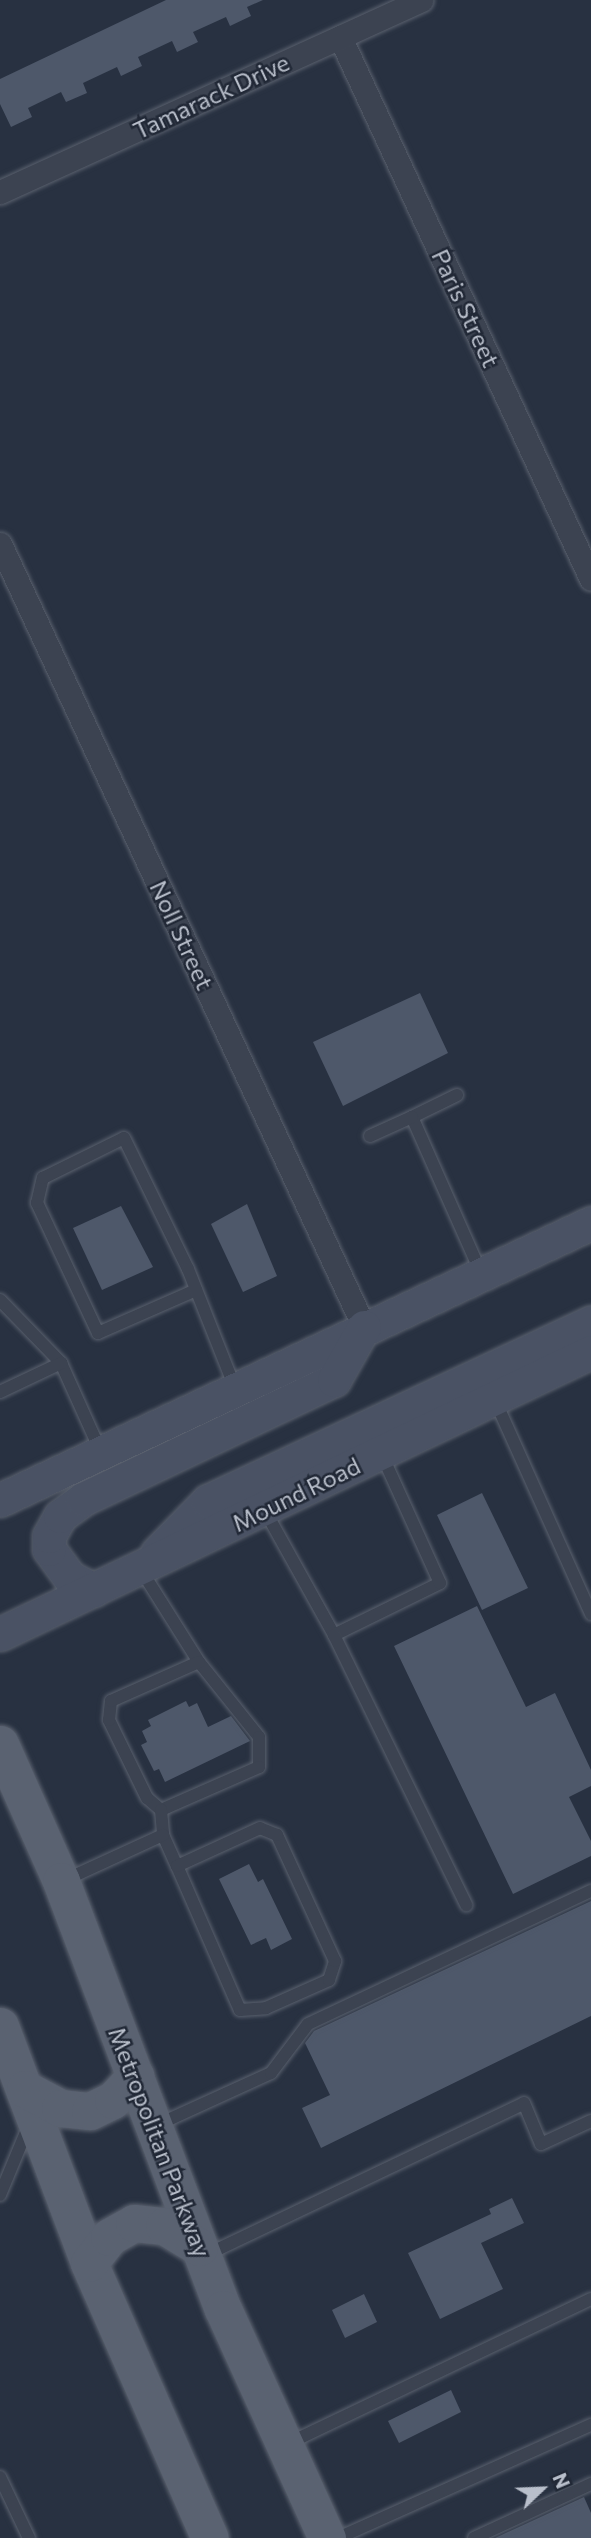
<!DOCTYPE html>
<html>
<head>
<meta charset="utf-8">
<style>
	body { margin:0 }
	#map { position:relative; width:591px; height:2538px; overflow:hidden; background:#283141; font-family:Commissioner,sans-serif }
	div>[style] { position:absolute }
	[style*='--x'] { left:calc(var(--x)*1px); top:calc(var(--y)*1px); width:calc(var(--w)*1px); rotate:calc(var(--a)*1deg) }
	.building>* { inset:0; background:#4e586a }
	.roads { filter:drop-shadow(0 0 2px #5a616e) drop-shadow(0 0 2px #5a616e) }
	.service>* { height:12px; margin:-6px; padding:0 6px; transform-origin:6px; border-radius:6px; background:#3c4351 }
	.minor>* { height:23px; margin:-11.5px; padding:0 11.5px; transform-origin:11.5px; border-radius:11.5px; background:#3c4351 }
	.secondary>* { height:33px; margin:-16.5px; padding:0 16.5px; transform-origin:16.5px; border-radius:16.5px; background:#4a5264 }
	.primary>* { height:37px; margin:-18.5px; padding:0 18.5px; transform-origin:18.5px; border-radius:18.5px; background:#5a6271 }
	span { translate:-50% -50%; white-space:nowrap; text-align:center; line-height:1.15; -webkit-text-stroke:5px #212836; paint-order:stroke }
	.street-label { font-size:24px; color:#b9bfcb }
	.north { position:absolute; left:507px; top:2454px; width:70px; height:70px; -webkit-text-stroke:5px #212836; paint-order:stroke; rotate:67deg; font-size:19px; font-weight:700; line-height:28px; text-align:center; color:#b9bfcb }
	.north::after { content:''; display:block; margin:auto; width:24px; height:32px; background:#b9bfcb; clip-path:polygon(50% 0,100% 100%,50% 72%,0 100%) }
</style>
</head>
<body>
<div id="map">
	<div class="building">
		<i style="clip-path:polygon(166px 0,263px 0,247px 7px,251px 16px,230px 26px,226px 17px,193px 32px,198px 42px,177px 52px,172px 41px,138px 57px,142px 66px,121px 76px,117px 67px,83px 83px,87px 93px,66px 102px,61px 92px,28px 108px,32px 117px,11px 127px,0 104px,0 79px)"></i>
		<i style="clip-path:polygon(420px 993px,448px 1053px,343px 1106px,313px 1042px)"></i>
		<i style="clip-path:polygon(247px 1204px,277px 1276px,243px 1292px,211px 1224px)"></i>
		<i style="clip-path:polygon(121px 1206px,153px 1267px,102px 1290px,73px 1228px)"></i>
		<i style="clip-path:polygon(482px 1493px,528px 1588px,482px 1610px,437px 1515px)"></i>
		<i style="clip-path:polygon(477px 1606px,526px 1707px,555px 1693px,591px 1770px,591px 1786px,569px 1797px,591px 1841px,591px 1856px,513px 1894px,394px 1646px)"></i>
		<i style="clip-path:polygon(186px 1701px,189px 1707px,197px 1703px,208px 1727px,231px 1716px,250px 1741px,165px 1782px,159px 1769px,154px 1771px,141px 1745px,147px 1742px,142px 1731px,151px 1726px,148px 1720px)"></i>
		<i style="clip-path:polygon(249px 1864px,258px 1882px,263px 1879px,292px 1939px,271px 1950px,266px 1938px,251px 1945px,219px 1879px)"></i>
		<i style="clip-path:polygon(591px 1901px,591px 2016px,321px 2148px,302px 2108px,330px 2095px,305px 2043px,314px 2031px)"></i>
		<i style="clip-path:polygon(512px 2198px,524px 2223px,481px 2243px,503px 2289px,440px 2319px,408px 2253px,491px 2214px,489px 2209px)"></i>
		<i style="clip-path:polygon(364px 2294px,377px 2322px,345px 2338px,332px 2310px)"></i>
		<i style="clip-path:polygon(451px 2390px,461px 2412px,399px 2443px,388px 2421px)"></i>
		<i style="clip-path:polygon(584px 2497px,591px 2513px,591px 2538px,495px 2538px)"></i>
	</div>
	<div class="roads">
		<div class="service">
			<i style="--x:457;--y:1095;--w:50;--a:153.9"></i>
			<i style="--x:412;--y:1117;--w:171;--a:66.1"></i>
			<i style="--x:370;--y:1136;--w:46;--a:-24.3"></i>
			<i style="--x:196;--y:1290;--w:107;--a:156.3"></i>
			<i style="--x:98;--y:1333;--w:144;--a:-115.1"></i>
			<i style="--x:37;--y:1203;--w:26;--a:-77"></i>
			<i style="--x:43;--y:1178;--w:90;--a:-26.3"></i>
			<i style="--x:124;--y:1138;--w:146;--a:64"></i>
			<i style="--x:188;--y:1269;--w:128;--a:68.4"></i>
			<i style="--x:0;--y:1300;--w:88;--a:45.9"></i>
			<i style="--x:61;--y:1363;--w:98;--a:65.8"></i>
			<i style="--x:0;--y:1392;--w:68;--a:-25.4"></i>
			<i style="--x:494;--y:1398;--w:237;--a:65.8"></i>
			<i style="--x:264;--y:1509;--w:144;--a:60.9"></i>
			<i style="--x:334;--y:1635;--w:118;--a:-26.1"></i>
			<i style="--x:440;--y:1583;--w:143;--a:-114.4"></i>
			<i style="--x:141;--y:1570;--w:109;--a:57.8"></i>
			<i style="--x:199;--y:1662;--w:96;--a:51.3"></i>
			<i style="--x:259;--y:1737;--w:30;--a:90"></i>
			<i style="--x:259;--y:1767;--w:107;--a:156.3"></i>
			<i style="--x:161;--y:1810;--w:18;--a:-139"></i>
			<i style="--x:147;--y:1798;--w:87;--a:-116"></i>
			<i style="--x:109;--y:1720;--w:19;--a:-84"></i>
			<i style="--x:111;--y:1701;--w:96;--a:-23.9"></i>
			<i style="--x:334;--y:1635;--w:301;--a:63.9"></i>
			<i style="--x:161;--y:1810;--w:25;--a:85"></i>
			<i style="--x:163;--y:1835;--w:34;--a:66"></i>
			<i style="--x:177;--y:1866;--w:157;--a:66.4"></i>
			<i style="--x:240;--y:2010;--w:26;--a:-4"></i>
			<i style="--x:266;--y:2008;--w:69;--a:-24"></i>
			<i style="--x:329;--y:1980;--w:20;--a:-72"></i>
			<i style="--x:335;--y:1961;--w:139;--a:-114.7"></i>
			<i style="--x:277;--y:1835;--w:18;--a:-158"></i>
			<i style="--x:260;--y:1828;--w:91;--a:155.4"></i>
			<i style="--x:65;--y:1880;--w:108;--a:-24.7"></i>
			<i style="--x:157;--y:2125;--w:125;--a:-24.5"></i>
			<i style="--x:271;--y:2073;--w:61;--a:-52.9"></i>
			<i style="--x:308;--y:2024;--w:313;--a:-25.2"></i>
			<i style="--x:0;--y:2195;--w:76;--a:-67.5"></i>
			<i style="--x:206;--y:2255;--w:352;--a:-25.5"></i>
			<i style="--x:524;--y:2103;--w:44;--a:67.5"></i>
			<i style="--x:541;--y:2144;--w:55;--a:-24.7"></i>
			<i style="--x:287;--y:2444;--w:337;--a:-25.5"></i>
			<i style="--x:0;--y:2477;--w:68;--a:64.6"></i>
			<i style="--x:338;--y:2538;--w:277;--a:-24.1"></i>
			<i style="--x:474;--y:2538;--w:129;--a:-24.8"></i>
		</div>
		<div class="minor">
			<i style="--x:340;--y:37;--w:597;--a:65.15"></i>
			<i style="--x:0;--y:192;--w:463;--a:-24.5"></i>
			<i style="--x:0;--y:544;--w:863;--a:65.07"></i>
		</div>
		<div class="secondary">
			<i style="--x:0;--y:1500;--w:653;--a:-25.11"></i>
			<i style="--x:157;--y:1553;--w:73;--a:-45.6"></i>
			<i style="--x:208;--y:1501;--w:423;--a:-25"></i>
			<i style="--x:94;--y:1590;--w:27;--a:-153"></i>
			<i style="--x:70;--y:1578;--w:36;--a:-126"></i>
			<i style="--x:49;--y:1549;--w:13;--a:-90"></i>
			<i style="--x:49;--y:1536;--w:23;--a:-61"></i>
			<i style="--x:60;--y:1516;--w:29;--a:-36"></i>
			<i style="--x:83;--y:1499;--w:278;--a:-25.4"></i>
			<i style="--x:334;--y:1380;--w:61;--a:-60.5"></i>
			<i style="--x:0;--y:1634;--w:655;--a:-25.51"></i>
		</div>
		<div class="primary">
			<i style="--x:0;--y:1744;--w:150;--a:66"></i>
			<i style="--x:61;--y:1881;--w:458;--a:69.3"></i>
			<i style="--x:223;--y:2309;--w:252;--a:65.6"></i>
			<i style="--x:0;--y:2026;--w:253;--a:69.4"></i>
			<i style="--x:89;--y:2263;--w:300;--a:66.3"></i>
			<i style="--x:25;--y:2089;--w:40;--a:28"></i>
			<i style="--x:60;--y:2108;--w:30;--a:6"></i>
			<i style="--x:90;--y:2111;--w:25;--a:-26"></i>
			<i style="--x:113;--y:2100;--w:33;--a:-47"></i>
			<i style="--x:89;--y:2263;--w:33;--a:-52"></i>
			<i style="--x:109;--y:2237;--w:29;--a:-29"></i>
			<i style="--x:134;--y:2223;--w:30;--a:6"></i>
			<i style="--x:164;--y:2226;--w:41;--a:31"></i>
		</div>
	</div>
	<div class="street-label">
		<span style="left:211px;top:96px;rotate:-25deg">Tamarack Drive</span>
		<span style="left:466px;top:308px;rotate:65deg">Paris Street</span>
		<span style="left:182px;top:935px;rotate:65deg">Noll Street</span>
		<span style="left:296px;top:1494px;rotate:-26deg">Mound Road</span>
		<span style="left:160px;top:2142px;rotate:69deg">Metropolitan Parkway</span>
	</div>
	<div class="north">N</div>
</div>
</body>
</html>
